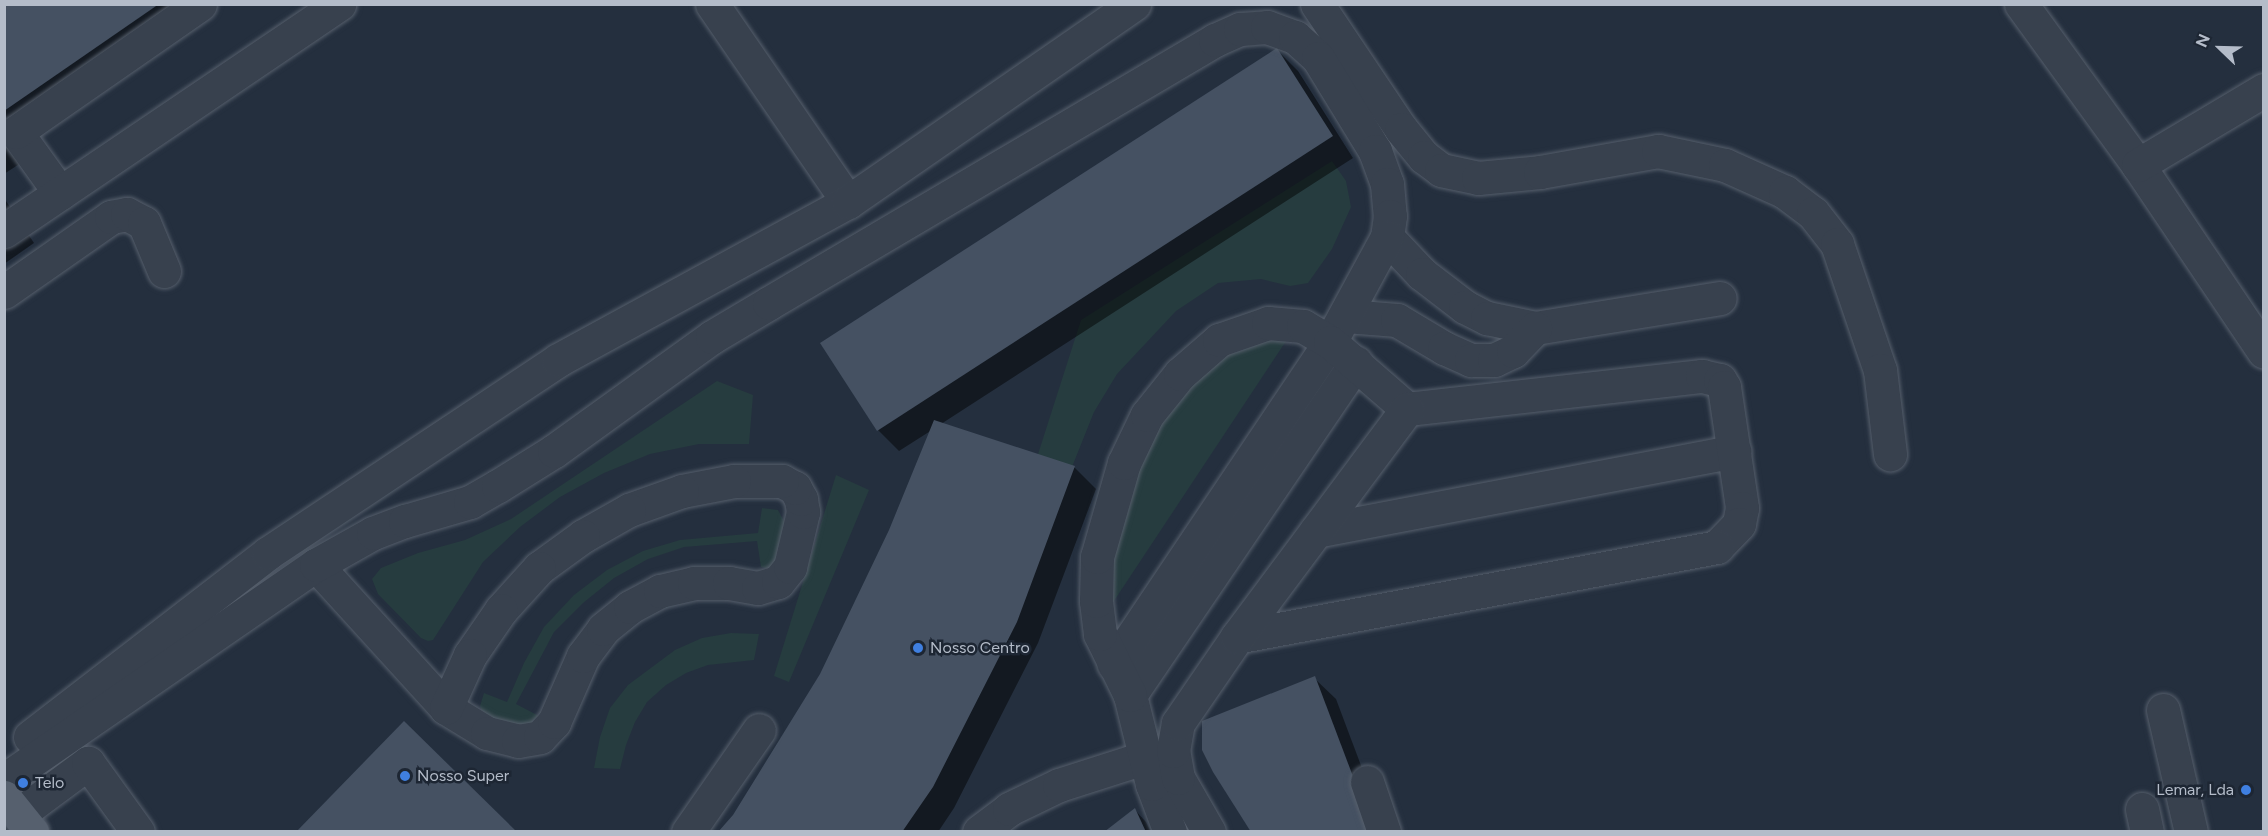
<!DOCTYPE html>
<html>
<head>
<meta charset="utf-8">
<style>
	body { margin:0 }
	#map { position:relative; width:2268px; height:836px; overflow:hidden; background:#242f3e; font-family:Figtree,sans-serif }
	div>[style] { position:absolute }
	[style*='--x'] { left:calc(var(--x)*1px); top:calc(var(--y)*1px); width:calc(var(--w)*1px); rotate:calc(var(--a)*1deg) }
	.green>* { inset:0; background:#263c3f }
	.shadow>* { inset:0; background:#0007 }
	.building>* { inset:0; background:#455162 }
	.roads { filter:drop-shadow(0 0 2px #565f6c) drop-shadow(0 0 2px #565f6c) }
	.minor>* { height:33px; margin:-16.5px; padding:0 16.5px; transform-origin:16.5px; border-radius:16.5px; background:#38414e }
	.major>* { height:33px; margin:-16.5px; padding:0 16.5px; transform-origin:16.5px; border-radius:16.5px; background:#56606e }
	.dots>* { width:16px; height:16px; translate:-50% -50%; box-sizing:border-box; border:3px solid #1d2633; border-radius:50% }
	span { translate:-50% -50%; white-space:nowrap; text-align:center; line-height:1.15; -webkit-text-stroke:5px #1d2633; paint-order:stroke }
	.poi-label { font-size:16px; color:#b4bcc9 }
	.left { translate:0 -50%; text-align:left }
	.right { translate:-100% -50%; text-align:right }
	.frame { position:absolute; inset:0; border:6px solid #b4bcc9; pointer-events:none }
	.north { position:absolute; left:2190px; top:18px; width:60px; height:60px; -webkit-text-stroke:4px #1d2633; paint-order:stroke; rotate:293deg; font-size:16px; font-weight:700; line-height:24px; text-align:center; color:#b4bcc9 }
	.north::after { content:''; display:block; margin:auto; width:21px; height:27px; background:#b4bcc9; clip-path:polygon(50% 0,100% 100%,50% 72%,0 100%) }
</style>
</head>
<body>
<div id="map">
	<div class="green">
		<i style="clip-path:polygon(1332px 161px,1346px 181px,1351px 207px,1332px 249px,1308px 283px,1290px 286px,1261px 279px,1218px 283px,1176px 311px,1117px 374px,1094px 412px,1064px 487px,1031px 476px,1081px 320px)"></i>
		<i style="clip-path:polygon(1290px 335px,1108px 610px,1109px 565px,1132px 473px,1180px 391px,1247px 339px)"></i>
		<i style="clip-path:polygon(717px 381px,753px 395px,749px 444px,699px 444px,650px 454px,604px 473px,560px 497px,520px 527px,483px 562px,433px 640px,428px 641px,421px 638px,378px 594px,372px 579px,381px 568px,418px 553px,465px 540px,511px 519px)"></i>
		<i style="clip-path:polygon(836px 475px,869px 490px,789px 682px,774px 676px)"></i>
		<i style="clip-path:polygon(762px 508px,778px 510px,785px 523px,786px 537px,771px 569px,761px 567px,757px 541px,684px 547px,648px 559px,614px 578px,583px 603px,554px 632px,516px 704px,539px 716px,525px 733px,483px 716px,480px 706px,484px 693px,507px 702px,524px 663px,544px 627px,574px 595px,607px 570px,643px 551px,680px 540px,758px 533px)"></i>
		<i style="clip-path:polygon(731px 633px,759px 634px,754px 660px,708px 665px,686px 673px,666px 685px,647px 702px,635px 722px,626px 745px,620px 769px,594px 768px,600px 737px,610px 708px,628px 685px,675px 650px,702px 638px)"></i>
	</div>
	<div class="shadow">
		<i style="clip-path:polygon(4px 4px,211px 4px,13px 142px,27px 159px,4px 174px)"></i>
		<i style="clip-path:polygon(1277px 50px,1298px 71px,1353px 158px,941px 424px,1075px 468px,1096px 489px,1038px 643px,954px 808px,938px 832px,720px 832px,734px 815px,821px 674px,890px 531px,932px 430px,899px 451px,878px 430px)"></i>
		<i style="clip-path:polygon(4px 198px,34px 243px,4px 264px)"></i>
		<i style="clip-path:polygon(1314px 678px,1336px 699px,1386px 832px,1253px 832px)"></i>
		<i style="clip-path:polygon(1135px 810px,1146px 822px,1151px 832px,1107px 832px)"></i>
	</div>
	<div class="building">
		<i style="clip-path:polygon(4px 4px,159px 4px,4px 111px)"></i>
		<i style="clip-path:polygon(1277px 48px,1333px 136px,877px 431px,820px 343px)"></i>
		<i style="clip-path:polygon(934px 420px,1075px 466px,1017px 622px,933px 787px,902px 832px,718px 832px,733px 815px,820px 674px,889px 530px)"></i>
		<i style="clip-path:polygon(1315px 676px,1374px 832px,1251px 832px,1213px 772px,1202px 750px,1202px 721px)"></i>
		<i style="clip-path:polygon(404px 721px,517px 832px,296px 832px)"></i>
		<i style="clip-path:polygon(1135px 808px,1146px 832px,1104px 832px)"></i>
	</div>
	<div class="roads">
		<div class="minor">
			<i style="--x:712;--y:4;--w:240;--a:55.5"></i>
			<i style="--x:1317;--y:4;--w:151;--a:56.1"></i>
			<i style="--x:1401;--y:129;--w:36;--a:51"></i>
			<i style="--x:1424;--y:157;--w:21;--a:37"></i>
			<i style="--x:1441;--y:170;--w:38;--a:12"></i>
			<i style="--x:1478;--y:178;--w:62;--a:-5.5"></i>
			<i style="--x:1540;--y:172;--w:120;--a:-10.1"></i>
			<i style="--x:1658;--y:151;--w:68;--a:11.8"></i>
			<i style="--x:1725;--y:165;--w:66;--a:24.2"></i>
			<i style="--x:1785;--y:192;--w:35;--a:37"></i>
			<i style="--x:1813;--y:213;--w:39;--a:52"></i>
			<i style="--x:1837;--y:244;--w:133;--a:71.2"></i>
			<i style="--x:1880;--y:370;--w:85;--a:83.2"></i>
			<i style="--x:2021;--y:4;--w:199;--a:54"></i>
			<i style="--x:2138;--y:165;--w:225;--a:56"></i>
			<i style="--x:2138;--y:165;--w:147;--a:-30.8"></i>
			<i style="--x:60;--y:193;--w:75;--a:-125.8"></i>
			<i style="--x:16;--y:132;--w:224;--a:-34.8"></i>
			<i style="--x:4;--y:231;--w:405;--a:-34.1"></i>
			<i style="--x:1387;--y:237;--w:51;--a:46.6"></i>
			<i style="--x:1422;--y:274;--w:54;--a:37.5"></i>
			<i style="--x:1465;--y:307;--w:25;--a:27"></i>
			<i style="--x:1487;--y:318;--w:49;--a:11.8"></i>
			<i style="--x:1535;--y:328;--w:187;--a:-9.2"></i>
			<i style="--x:4;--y:292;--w:131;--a:-35"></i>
			<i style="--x:111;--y:217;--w:16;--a:-11"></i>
			<i style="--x:127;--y:214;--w:19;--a:28"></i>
			<i style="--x:144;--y:223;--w:52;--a:67.4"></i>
			<i style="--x:1346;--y:316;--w:51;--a:4.5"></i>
			<i style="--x:1397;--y:320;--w:55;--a:30.8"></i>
			<i style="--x:1444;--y:348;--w:30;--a:24"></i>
			<i style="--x:1471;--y:360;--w:23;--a:0"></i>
			<i style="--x:1494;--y:360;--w:21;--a:-25"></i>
			<i style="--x:1513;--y:351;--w:32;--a:-46"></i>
			<i style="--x:1316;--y:531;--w:426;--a:-10.8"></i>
			<i style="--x:316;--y:565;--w:193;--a:47.7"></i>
			<i style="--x:446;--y:708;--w:48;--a:31.4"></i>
			<i style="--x:487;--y:733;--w:32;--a:14"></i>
			<i style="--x:518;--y:741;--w:22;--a:-10"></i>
			<i style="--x:540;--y:737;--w:21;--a:-47"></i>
			<i style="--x:554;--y:722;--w:72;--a:-66.3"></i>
			<i style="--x:583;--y:656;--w:34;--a:-53"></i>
			<i style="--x:603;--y:629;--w:35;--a:-39"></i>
			<i style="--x:630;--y:607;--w:34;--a:-28"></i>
			<i style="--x:660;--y:591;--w:35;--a:-13"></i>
			<i style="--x:694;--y:583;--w:35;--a:0"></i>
			<i style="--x:729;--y:583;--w:29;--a:10"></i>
			<i style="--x:758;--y:588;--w:21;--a:-17"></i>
			<i style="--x:778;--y:582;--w:19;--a:-51"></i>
			<i style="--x:790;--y:567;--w:57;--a:-76.7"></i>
			<i style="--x:803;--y:512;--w:13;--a:-99"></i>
			<i style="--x:801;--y:499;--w:13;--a:-119"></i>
			<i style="--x:795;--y:488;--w:15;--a:-152"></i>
			<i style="--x:782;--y:481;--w:48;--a:180"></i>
			<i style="--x:734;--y:481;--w:53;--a:169.1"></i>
			<i style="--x:682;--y:491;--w:56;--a:160.3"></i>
			<i style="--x:629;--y:510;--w:53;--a:150.5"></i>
			<i style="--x:583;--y:536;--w:54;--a:144"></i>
			<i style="--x:539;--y:568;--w:57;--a:132.1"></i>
			<i style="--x:501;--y:610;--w:55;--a:124.6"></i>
			<i style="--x:470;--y:655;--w:58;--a:114.4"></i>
			<i style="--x:1130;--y:695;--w:402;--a:-55.8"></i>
			<i style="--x:2163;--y:710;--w:125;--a:77.1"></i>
			<i style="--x:30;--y:737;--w:301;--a:-37.7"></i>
			<i style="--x:268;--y:553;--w:348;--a:-33.6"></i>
			<i style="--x:558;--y:360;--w:330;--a:-28.6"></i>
			<i style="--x:848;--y:202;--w:348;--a:-34.7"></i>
			<i style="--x:4;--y:780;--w:379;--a:-34.6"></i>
			<i style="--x:316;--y:565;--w:65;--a:-29.3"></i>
			<i style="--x:373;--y:533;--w:34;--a:-21"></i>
			<i style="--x:405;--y:521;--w:68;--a:-16.3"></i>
			<i style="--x:470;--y:502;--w:32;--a:-30"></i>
			<i style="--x:498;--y:486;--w:66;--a:-32"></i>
			<i style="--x:554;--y:451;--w:195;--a:-35.8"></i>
			<i style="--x:712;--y:337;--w:66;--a:-30.8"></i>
			<i style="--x:769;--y:303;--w:518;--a:-30.53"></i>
			<i style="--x:1215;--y:40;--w:27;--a:-24"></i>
			<i style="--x:1240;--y:29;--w:27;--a:-4"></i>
			<i style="--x:1267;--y:27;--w:30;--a:20"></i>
			<i style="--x:1295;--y:37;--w:31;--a:42"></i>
			<i style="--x:1318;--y:58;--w:109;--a:58.5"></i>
			<i style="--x:1375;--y:151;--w:35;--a:70"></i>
			<i style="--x:1387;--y:184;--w:32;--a:85"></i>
			<i style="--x:1390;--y:216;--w:21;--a:98"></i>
			<i style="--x:1387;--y:237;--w:119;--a:118.5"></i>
			<i style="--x:1330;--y:342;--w:388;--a:123.9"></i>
			<i style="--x:1367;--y:782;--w:53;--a:71.2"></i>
			<i style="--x:2142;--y:809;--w:24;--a:78"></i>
			<i style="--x:19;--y:814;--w:86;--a:-36.5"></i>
			<i style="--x:88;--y:763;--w:85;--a:54.1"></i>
			<i style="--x:688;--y:832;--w:124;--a:-55.2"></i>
			<i style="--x:979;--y:832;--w:38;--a:-37"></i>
			<i style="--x:1009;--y:809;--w:55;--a:-25.6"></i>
			<i style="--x:1059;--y:785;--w:91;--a:-17.8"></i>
			<i style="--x:1170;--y:832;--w:51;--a:-110.6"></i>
			<i style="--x:1152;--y:784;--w:92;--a:-103.9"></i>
			<i style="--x:1130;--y:695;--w:68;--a:-116.2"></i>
			<i style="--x:1100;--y:634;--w:33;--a:-97"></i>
			<i style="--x:1096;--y:601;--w:44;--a:-88.7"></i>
			<i style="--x:1097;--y:557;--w:98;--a:-74"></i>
			<i style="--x:1124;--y:463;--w:53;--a:-64.4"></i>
			<i style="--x:1147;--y:415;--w:53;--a:-51.2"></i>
			<i style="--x:1180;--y:374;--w:52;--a:-41.1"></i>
			<i style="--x:1219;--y:340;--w:52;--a:-19.1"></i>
			<i style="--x:1268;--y:323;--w:35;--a:5"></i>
			<i style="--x:1303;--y:326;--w:31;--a:31"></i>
			<i style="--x:1330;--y:342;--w:102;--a:41"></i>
			<i style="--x:1407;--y:409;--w:297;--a:-6.4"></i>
			<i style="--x:1702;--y:376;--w:18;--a:13"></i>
			<i style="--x:1720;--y:380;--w:8;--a:60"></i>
			<i style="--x:1724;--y:387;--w:122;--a:81.5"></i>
			<i style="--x:1742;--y:508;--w:16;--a:101"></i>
			<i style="--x:1739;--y:524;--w:32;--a:134"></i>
			<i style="--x:1717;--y:547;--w:488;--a:169.4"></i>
			<i style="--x:1209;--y:832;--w:62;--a:-119.9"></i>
			<i style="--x:1178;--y:778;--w:27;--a:-100"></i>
			<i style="--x:1173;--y:751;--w:28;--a:-80"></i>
			<i style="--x:1178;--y:723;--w:104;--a:-55.5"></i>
			<i style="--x:1237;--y:637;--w:284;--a:-53.3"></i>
		</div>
		<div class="major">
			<i style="--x:4;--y:797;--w:45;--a:51.3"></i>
		</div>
	</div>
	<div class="dots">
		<i style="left:918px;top:648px;background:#3f7fe0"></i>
		<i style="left:405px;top:776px;background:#3f7fe0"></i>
		<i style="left:23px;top:783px;background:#3f7fe0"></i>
		<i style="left:2246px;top:790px;background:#3f7fe0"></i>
	</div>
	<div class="poi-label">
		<span class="left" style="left:930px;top:648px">Nosso Centro</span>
		<span class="left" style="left:417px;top:776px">Nosso Super</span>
		<span class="left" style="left:35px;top:783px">Telo</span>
		<span class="right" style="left:2234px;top:790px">Lemar, Lda</span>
	</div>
	<div class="frame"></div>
	<div class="north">N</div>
</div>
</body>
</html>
